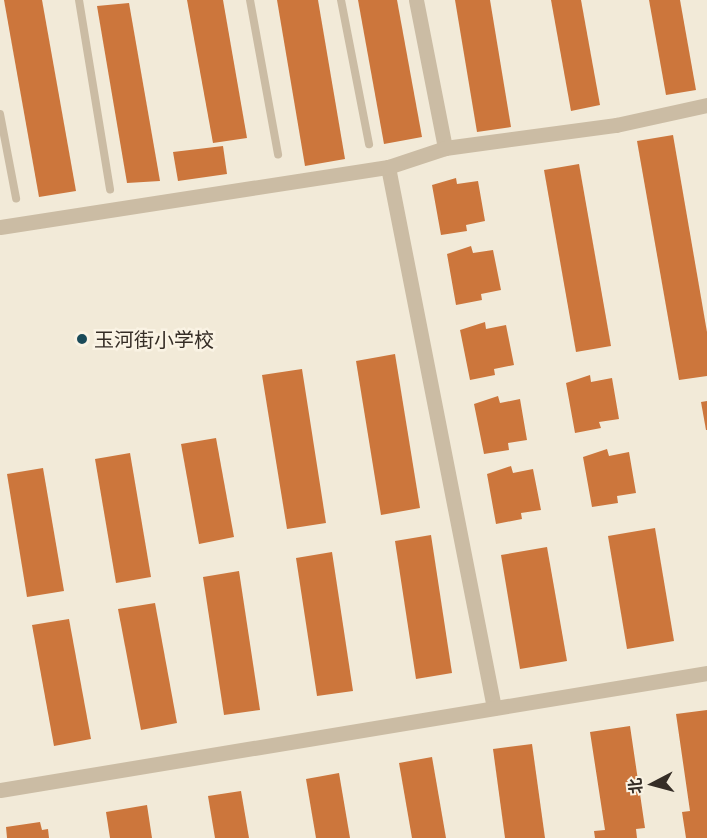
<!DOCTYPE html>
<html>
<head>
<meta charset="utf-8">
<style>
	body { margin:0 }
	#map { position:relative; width:707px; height:838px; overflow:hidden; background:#f2ead8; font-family:"Golos Text","Noto Sans SC",sans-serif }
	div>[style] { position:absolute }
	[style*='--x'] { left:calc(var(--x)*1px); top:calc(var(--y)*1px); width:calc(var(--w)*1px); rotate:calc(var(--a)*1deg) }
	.building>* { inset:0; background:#cc763c }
	.service>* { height:8px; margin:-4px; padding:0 4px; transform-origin:4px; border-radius:4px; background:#cbbca4 }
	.minor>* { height:15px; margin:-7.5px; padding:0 7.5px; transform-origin:7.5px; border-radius:7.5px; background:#cbbca4 }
	.dots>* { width:16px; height:16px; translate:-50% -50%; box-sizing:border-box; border:3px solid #faf3e4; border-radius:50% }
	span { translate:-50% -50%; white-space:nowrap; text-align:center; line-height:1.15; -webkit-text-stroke:5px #faf3e4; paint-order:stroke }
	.poi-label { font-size:20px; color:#352d26 }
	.left { translate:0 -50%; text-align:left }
	.north { position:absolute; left:623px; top:754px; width:60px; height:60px; -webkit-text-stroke:4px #faf3e4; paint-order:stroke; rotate:264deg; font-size:16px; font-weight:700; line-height:24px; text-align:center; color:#352d26 }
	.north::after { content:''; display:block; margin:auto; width:21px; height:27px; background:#352d26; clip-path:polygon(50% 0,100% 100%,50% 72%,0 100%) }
</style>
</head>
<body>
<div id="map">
	<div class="building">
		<i style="clip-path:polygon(4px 0,42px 0,76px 191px,39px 197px)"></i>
		<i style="clip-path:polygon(187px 0,223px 0,247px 138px,213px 143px)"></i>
		<i style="clip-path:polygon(277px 0,318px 0,345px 159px,305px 166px)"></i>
		<i style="clip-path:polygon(358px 0,397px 0,422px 137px,384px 144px)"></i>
		<i style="clip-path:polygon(455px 0,490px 0,511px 127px,477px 132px)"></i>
		<i style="clip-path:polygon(551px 0,581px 0,600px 105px,571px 111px)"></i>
		<i style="clip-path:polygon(649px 0,680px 0,696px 90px,666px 95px)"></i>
		<i style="clip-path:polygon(129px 3px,160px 181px,127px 183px,97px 6px)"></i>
		<i style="clip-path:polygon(673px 135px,707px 332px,707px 376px,679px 380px,637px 141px)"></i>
		<i style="clip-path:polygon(223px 146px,227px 174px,178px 181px,173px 152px)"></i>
		<i style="clip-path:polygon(579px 164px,611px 346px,576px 352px,544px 170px)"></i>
		<i style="clip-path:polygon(456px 178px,457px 184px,478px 181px,485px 221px,466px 225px,467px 231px,441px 235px,432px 185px)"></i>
		<i style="clip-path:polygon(471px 246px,473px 253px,493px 250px,501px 290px,481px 294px,482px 300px,456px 305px,447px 254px)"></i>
		<i style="clip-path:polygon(485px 322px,486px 329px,506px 325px,514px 365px,494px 369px,495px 375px,470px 380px,460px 330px)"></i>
		<i style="clip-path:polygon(395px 354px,420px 508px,381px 515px,356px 361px)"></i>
		<i style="clip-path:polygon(302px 369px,326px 523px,287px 529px,262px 375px)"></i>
		<i style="clip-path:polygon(590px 375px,591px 382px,612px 378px,619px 419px,599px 422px,601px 428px,575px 433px,566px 383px)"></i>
		<i style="clip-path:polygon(498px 396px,500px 403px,520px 399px,527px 440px,508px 443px,509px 450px,484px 454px,474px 404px)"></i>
		<i style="clip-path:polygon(707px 401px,707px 430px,706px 430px,701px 402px)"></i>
		<i style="clip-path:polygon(216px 438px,234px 537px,199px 544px,181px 444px)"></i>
		<i style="clip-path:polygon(607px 449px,609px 456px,629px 452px,636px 493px,617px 496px,618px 503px,592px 507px,583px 457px)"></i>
		<i style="clip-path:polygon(130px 453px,151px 577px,116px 583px,95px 459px)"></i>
		<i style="clip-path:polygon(511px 466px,513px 473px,533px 469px,541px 510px,521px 513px,522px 519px,496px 524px,487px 474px)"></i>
		<i style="clip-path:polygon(43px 468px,64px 591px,27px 597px,7px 474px)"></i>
		<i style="clip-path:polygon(655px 528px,674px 641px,627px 649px,608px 536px)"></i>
		<i style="clip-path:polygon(431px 535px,452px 673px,416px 679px,395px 541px)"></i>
		<i style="clip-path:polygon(547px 547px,567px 661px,520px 669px,501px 555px)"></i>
		<i style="clip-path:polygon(332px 552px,353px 691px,317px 696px,296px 558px)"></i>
		<i style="clip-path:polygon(239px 571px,260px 710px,224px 715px,203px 577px)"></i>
		<i style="clip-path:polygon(155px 603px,177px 723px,141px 730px,118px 609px)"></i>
		<i style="clip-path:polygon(69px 619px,91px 739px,54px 746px,32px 625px)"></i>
		<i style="clip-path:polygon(707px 710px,707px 838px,686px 838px,682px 812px,690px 811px,676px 714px)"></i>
		<i style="clip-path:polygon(630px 726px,645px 828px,636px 829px,637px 838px,595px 838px,594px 831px,605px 830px,590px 732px)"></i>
		<i style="clip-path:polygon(532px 744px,545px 838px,505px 838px,493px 749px)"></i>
		<i style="clip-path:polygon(432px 757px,446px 838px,412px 838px,399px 763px)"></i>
		<i style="clip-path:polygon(339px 773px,350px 838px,316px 838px,306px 779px)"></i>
		<i style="clip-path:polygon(241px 791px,249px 838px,215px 838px,208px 796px)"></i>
		<i style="clip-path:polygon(147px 805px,152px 838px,110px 838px,106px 812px)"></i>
		<i style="clip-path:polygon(40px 822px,42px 830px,48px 829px,49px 838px,7px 838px,6px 827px)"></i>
	</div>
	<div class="service">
		<i style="--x:79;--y:0;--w:192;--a:80.7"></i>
		<i style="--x:250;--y:0;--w:157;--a:79.7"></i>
		<i style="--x:341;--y:0;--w:147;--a:79"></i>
		<i style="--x:0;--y:114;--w:86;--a:79.2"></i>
	</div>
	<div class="minor">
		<i style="--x:416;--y:0;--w:151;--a:78.9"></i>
		<i style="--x:388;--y:167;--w:551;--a:78.91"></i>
		<i style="--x:0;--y:227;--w:393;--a:-8.8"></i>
		<i style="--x:388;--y:167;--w:60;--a:-18.4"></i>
		<i style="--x:445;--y:148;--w:173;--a:-7.7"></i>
		<i style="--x:616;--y:125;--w:93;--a:-12.4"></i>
		<i style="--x:0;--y:790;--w:717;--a:-9.4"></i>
	</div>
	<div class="dots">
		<i style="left:82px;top:339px;background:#1a4a59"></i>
	</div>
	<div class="poi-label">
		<span class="left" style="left:94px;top:339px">玉河街小学校</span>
	</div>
	<div class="north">北</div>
</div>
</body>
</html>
